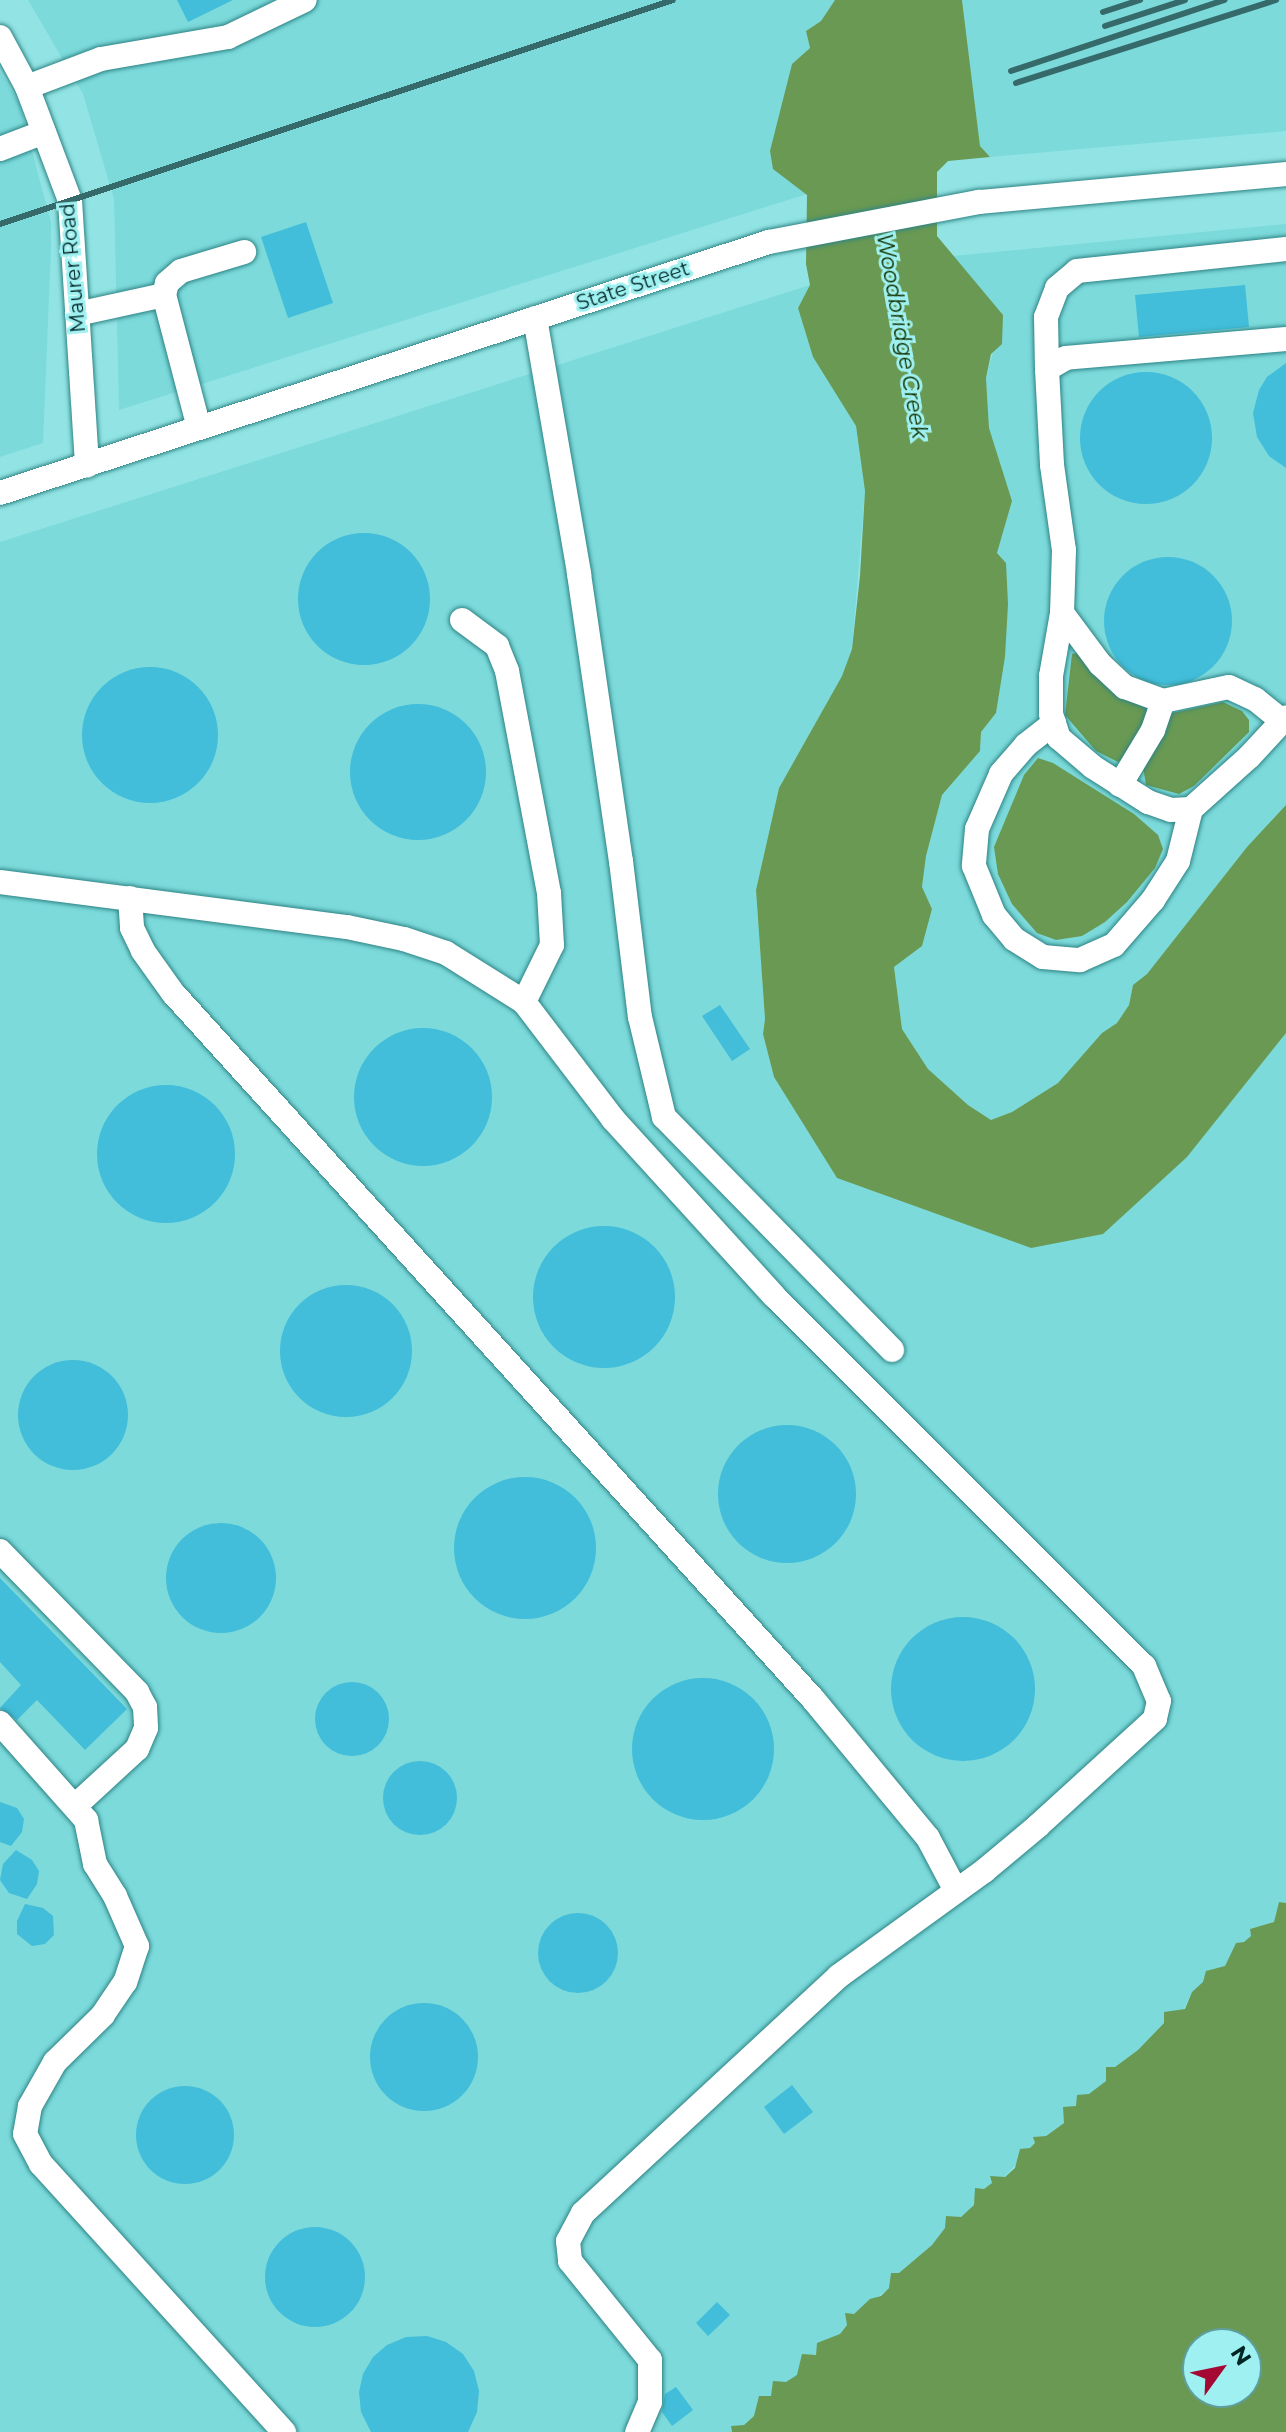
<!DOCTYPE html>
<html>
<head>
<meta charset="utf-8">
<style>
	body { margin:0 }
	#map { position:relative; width:1286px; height:2432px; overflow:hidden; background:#92e4e4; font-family:Montserrat,sans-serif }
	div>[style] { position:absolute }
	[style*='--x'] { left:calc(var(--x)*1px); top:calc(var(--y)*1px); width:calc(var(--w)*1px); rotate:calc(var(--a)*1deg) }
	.built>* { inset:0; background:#7cdadb }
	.water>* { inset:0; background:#699952 }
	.building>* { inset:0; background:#42bdda }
	.round { border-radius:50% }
	.roads { filter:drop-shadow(0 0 2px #2e8384) drop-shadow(0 0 2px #2e8384) }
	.minor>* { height:24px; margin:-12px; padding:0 12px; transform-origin:12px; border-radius:12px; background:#fff }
	.rail>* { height:6px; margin:-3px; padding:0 3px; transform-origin:3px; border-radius:3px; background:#366a6a }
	span { translate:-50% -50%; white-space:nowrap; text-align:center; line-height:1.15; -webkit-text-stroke:6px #9ff1f1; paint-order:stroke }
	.street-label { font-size:20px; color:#012425 }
	.water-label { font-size:22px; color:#133300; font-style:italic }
	.north { position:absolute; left:1182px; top:2328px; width:80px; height:80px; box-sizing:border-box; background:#9ff1f1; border:2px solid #609f9f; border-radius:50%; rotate:57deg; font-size:22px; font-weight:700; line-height:32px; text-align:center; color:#012425 }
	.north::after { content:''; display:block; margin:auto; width:28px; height:36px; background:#a50833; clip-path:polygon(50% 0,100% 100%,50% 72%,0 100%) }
</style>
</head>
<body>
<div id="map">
	<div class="built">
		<i style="clip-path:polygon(28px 0,835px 0,821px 21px,806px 31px,810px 48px,792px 64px,776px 130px,774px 169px,807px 194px,119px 410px,114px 199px,83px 94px)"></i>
		<i style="clip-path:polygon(962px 0,1286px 0,1286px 131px,990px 157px,980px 146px)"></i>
		<i style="clip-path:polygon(0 72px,19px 103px,51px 222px,51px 250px,43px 443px,0 457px)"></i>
		<i style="clip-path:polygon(1286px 224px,1286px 805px,1247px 847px,1147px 974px,1133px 985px,1129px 1005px,1117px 1023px,1102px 1033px,1058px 1083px,1012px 1112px,991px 1120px,968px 1105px,928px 1069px,902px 1029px,894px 967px,922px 946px,932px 909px,922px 887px,926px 856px,942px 795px,980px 751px,981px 732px,996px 713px,1005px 657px,1006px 563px,997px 553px,1012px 501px,989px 428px,986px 378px,1003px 315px,953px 256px)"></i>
		<i style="clip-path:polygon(810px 285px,798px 308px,813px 357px,856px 426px,865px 491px,852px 649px,842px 676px,779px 788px,756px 890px,765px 1019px,763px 1034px,774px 1077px,837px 1178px,1031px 1248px,1187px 1157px,1286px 1033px,1286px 1903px,1279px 1902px,1274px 1922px,1250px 1929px,1251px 1936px,1244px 1942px,1236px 1943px,1225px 1966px,1192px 1992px,1184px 2009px,1174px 2012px,1138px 2050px,1115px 2067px,1106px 2067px,1106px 2081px,1066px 2113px,1064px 2123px,1045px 2136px,1034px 2137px,1036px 2143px,1004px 2177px,990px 2177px,992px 2183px,977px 2195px,974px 2205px,961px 2217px,953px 2218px,932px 2245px,899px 2273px,889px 2288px,854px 2315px,840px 2334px,802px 2365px,797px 2375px,744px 2425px,731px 2426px,732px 2432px,0 2432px,0 542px)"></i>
	</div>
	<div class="water">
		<i style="clip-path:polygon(835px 0,962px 0,980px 146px,990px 157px,948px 161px,937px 172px,937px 236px,1003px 315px,1002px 344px,991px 354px,986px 378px,989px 428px,1012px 501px,997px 553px,1006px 563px,1008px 604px,1005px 657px,996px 713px,981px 732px,980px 751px,942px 795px,926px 856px,922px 887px,932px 909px,922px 946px,894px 967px,902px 1029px,928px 1069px,968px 1105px,991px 1120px,1012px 1112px,1058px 1083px,1102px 1033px,1117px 1023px,1129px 1005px,1133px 985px,1147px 974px,1247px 847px,1286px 805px,1286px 1033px,1187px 1157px,1103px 1234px,1031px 1248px,837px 1178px,774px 1077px,763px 1034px,765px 1019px,756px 890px,779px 788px,842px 676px,852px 649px,860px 576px,865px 491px,856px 426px,813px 357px,798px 308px,810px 285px,806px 264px,807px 195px,773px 169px,770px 151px,792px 64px,810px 48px,806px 31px,821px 21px)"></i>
		<i style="clip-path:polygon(1081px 652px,1119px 696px,1152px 711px,1131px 754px,1118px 762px,1096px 751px,1065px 715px,1072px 654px)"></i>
		<i style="clip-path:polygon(1223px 702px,1242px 711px,1249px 720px,1249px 732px,1194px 786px,1179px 794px,1146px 785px,1143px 767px,1172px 713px)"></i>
		<i style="clip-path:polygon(1038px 758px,1053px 763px,1134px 814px,1158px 835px,1163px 849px,1155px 868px,1127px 902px,1105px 922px,1082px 936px,1056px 940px,1037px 933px,1012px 904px,998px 874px,994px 847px,1024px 775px)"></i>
		<i style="clip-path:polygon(evenodd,1279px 1902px,1286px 1903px,1286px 2432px,732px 2432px,731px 2426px,744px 2425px,754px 2416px,759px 2396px,771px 2396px,773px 2381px,786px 2382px,797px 2375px,802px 2354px,816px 2355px,817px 2343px,840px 2334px,847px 2325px,845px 2313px,854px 2314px,870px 2299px,881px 2296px,889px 2288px,891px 2273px,899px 2273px,932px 2245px,945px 2228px,946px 2216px,961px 2217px,974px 2205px,975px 2188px,984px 2189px,992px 2183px,990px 2176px,1005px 2177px,1015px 2168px,1020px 2149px,1030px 2148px,1035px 2143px,1033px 2137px,1046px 2136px,1064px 2123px,1063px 2107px,1076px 2106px,1077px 2095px,1089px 2094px,1106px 2081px,1106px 2067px,1115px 2067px,1138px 2050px,1164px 2023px,1164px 2012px,1185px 2009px,1192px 1992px,1203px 1982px,1206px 1971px,1225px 1966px,1236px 1943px,1244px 1942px,1251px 1936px,1250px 1929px,1274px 1922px,1279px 1902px,1198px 2344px,1246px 2344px,1246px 2392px,1198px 2392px,1198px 2344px)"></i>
	</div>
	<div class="building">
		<i style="clip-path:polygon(177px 0,233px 0,188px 22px)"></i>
		<i style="clip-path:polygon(306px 222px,333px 303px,288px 318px,261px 237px)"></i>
		<i style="clip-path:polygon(1245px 285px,1249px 327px,1139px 337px,1135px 295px)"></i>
		<i style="clip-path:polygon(1286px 363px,1286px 468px,1269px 456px,1257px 437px,1253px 413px,1259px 390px,1267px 377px)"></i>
		<i class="round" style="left:1080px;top:372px;width:132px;height:132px"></i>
		<i class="round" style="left:298px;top:533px;width:132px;height:132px"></i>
		<i class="round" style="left:1104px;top:557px;width:128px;height:128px"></i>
		<i class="round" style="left:82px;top:667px;width:136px;height:136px"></i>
		<i class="round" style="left:350px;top:704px;width:136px;height:136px"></i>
		<i style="clip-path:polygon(720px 1005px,750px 1049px,732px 1061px,702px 1016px)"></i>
		<i class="round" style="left:354px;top:1028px;width:138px;height:138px"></i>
		<i class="round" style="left:97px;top:1085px;width:138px;height:138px"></i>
		<i class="round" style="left:533px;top:1226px;width:142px;height:142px"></i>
		<i class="round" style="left:280px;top:1285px;width:132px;height:132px"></i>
		<i class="round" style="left:18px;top:1360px;width:110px;height:110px"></i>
		<i class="round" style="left:718px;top:1425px;width:138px;height:138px"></i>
		<i class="round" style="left:454px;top:1477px;width:142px;height:142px"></i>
		<i class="round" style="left:166px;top:1523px;width:110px;height:110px"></i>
		<i style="clip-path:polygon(0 1578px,127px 1709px,85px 1750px,37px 1700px,17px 1720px,0 1708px,21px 1685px,0 1662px)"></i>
		<i class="round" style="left:891px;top:1617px;width:144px;height:144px"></i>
		<i class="round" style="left:632px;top:1678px;width:142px;height:142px"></i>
		<i class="round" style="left:315px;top:1682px;width:74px;height:74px"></i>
		<i class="round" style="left:383px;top:1761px;width:74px;height:74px"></i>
		<i style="clip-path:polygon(0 1802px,17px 1808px,24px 1819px,22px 1832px,11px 1846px,0 1842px)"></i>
		<i style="clip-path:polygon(16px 1850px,32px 1860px,39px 1871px,37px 1884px,27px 1899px,9px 1893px,0 1880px,3px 1864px)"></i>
		<i style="clip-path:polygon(25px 1904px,43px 1908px,53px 1916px,54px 1935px,45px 1944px,32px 1946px,17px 1934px,17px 1921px)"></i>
		<i class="round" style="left:538px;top:1913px;width:80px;height:80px"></i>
		<i class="round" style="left:370px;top:2003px;width:108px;height:108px"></i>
		<i style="clip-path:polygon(792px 2085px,813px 2112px,784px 2134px,764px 2107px)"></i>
		<i class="round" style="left:136px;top:2086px;width:98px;height:98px"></i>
		<i class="round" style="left:265px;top:2227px;width:100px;height:100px"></i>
		<i style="clip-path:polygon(717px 2302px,730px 2315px,708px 2336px,696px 2323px)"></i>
		<i style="clip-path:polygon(427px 2336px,446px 2342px,463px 2354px,474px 2371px,479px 2391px,477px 2412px,468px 2432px,371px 2432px,361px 2412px,359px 2392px,363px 2374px,373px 2357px,387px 2345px,406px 2337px)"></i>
		<i style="clip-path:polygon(676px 2387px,693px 2410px,672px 2426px,662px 2412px,665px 2394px)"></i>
	</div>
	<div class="roads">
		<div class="minor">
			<i style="--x:0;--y:37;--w:57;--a:61.6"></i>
			<i style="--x:27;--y:87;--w:122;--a:69.3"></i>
			<i style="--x:70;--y:201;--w:265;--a:86.3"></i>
			<i style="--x:27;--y:87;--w:79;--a:-20.7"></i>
			<i style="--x:101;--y:59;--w:129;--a:-9.8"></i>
			<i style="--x:228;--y:37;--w:85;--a:-25.7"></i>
			<i style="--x:0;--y:149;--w:47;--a:-21.1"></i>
			<i style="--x:77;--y:314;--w:89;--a:-12.3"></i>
			<i style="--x:535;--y:318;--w:260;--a:80.2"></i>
			<i style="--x:579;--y:574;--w:290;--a:81.7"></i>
			<i style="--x:621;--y:861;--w:157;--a:83.1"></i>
			<i style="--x:640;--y:1017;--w:103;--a:76.5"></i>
			<i style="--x:664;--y:1117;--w:326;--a:45.6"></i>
			<i style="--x:1286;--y:339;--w:221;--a:175.1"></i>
			<i style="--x:1066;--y:358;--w:22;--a:150"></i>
			<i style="--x:1047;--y:369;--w:96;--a:87"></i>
			<i style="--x:1052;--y:465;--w:86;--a:82"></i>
			<i style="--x:1064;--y:550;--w:63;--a:91.8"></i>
			<i style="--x:1062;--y:613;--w:64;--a:99.9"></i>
			<i style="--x:1051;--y:676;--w:38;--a:90"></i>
			<i style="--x:1051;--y:714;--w:25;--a:72"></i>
			<i style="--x:1059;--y:738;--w:45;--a:40.5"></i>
			<i style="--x:1093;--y:767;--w:65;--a:32.5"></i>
			<i style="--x:1148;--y:802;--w:24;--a:19"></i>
			<i style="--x:1171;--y:810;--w:20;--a:-3"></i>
			<i style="--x:1191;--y:809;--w:78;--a:-41.9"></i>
			<i style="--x:1249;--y:757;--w:54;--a:-47.2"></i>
			<i style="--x:1047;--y:369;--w:52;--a:-91.1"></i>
			<i style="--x:1046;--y:317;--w:31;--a:-69"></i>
			<i style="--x:1057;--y:288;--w:26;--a:-40"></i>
			<i style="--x:1077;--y:271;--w:210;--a:-6"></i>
			<i style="--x:199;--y:428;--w:138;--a:-104.7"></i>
			<i style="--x:164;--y:295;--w:12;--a:-76"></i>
			<i style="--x:167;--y:283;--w:18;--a:-41"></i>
			<i style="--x:181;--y:271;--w:66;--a:-16.8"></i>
			<i style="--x:0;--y:493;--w:809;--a:-18.08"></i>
			<i style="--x:769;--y:242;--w:214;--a:-10.8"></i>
			<i style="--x:979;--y:202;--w:308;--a:-5.2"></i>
			<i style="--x:1062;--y:613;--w:64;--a:53.3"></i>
			<i style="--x:1100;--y:664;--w:34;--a:43"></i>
			<i style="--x:1125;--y:687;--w:40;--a:20.2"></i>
			<i style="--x:1163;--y:701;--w:67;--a:-12"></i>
			<i style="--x:1229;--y:687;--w:29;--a:25"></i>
			<i style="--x:1255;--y:699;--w:33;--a:39"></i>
			<i style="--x:462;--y:620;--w:44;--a:36.6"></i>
			<i style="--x:497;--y:646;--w:27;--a:68"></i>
			<i style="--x:507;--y:671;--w:226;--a:79.3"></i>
			<i style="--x:549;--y:893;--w:52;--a:86.7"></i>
			<i style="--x:552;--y:945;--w:64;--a:116.2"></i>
			<i style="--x:1054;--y:723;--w:36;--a:142"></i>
			<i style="--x:1026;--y:745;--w:38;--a:131"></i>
			<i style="--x:1001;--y:774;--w:60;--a:113.6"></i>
			<i style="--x:977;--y:829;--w:37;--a:95"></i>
			<i style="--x:974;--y:866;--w:53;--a:67.8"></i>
			<i style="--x:994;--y:915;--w:31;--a:50"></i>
			<i style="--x:1014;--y:939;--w:34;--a:32"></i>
			<i style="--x:1043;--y:957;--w:37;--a:5"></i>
			<i style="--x:1080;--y:960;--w:37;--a:-24"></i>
			<i style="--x:1114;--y:945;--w:60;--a:-49.1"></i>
			<i style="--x:1153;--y:900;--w:46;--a:-57.3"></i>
			<i style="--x:1178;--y:861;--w:54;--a:-76"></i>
			<i style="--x:1120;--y:785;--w:64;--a:-59"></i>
			<i style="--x:1153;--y:730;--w:31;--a:-71"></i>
			<i style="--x:0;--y:882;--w:350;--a:7.4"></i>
			<i style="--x:347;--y:927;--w:58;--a:11.9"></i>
			<i style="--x:404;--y:939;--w:44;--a:18.4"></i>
			<i style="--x:446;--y:953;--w:92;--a:32.1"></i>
			<i style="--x:524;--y:1002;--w:147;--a:52.7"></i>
			<i style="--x:613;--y:1119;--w:238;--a:47.7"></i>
			<i style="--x:773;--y:1295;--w:525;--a:45"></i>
			<i style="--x:1144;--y:1666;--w:38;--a:67"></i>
			<i style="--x:1159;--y:1701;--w:18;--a:103"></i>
			<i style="--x:1155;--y:1719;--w:159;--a:137.6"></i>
			<i style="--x:1038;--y:1826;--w:70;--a:140.2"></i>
			<i style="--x:984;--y:1871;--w:179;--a:144.1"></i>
			<i style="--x:839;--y:1976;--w:349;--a:137.2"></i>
			<i style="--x:583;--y:2213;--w:32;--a:118"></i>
			<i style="--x:568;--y:2241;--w:20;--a:84"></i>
			<i style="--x:570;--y:2261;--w:127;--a:51.1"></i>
			<i style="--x:650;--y:2360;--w:42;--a:90"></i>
			<i style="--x:650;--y:2402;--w:33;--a:113"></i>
			<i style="--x:130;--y:898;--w:30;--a:86"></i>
			<i style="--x:132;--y:928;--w:25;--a:64"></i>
			<i style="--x:143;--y:951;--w:52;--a:54.5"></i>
			<i style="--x:173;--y:993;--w:953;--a:47.81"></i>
			<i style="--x:813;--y:1699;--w:180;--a:50.4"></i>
			<i style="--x:928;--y:1838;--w:58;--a:62.1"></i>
			<i style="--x:0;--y:1551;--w:197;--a:45.8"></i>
			<i style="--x:137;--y:1692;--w:17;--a:62"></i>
			<i style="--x:145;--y:1707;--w:21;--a:87"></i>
			<i style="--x:146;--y:1728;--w:23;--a:113"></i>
			<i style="--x:137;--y:1749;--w:84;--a:137.4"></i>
			<i style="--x:0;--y:1723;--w:130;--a:48.4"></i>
			<i style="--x:86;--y:1820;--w:45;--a:78.4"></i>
			<i style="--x:95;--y:1864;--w:38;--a:58"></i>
			<i style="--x:115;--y:1896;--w:55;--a:66.3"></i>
			<i style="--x:137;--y:1946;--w:38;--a:108"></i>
			<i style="--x:125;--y:1982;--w:40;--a:124"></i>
			<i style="--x:103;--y:2015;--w:67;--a:135.6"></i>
			<i style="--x:55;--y:2062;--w:51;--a:119.6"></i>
			<i style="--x:30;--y:2106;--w:28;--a:100"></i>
			<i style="--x:25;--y:2134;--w:34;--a:62"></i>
			<i style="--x:41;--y:2164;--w:362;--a:47.8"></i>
		</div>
	</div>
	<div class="rail">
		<i style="--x:1103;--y:12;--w:39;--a:-18"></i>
		<i style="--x:1105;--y:26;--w:84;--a:-18"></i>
		<i style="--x:1011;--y:71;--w:225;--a:-18.4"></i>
		<i style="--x:1016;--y:83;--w:273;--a:-17.7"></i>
		<i style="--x:0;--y:224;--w:709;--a:-18.41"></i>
	</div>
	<div class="street-label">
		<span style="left:73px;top:268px;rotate:-95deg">Maurer Road</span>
		<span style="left:633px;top:286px;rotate:-18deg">State Street</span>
	</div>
	<div class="water-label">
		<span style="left:902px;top:336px;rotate:80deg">Woodbridge Creek</span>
	</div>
	<div class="north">N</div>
</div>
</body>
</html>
